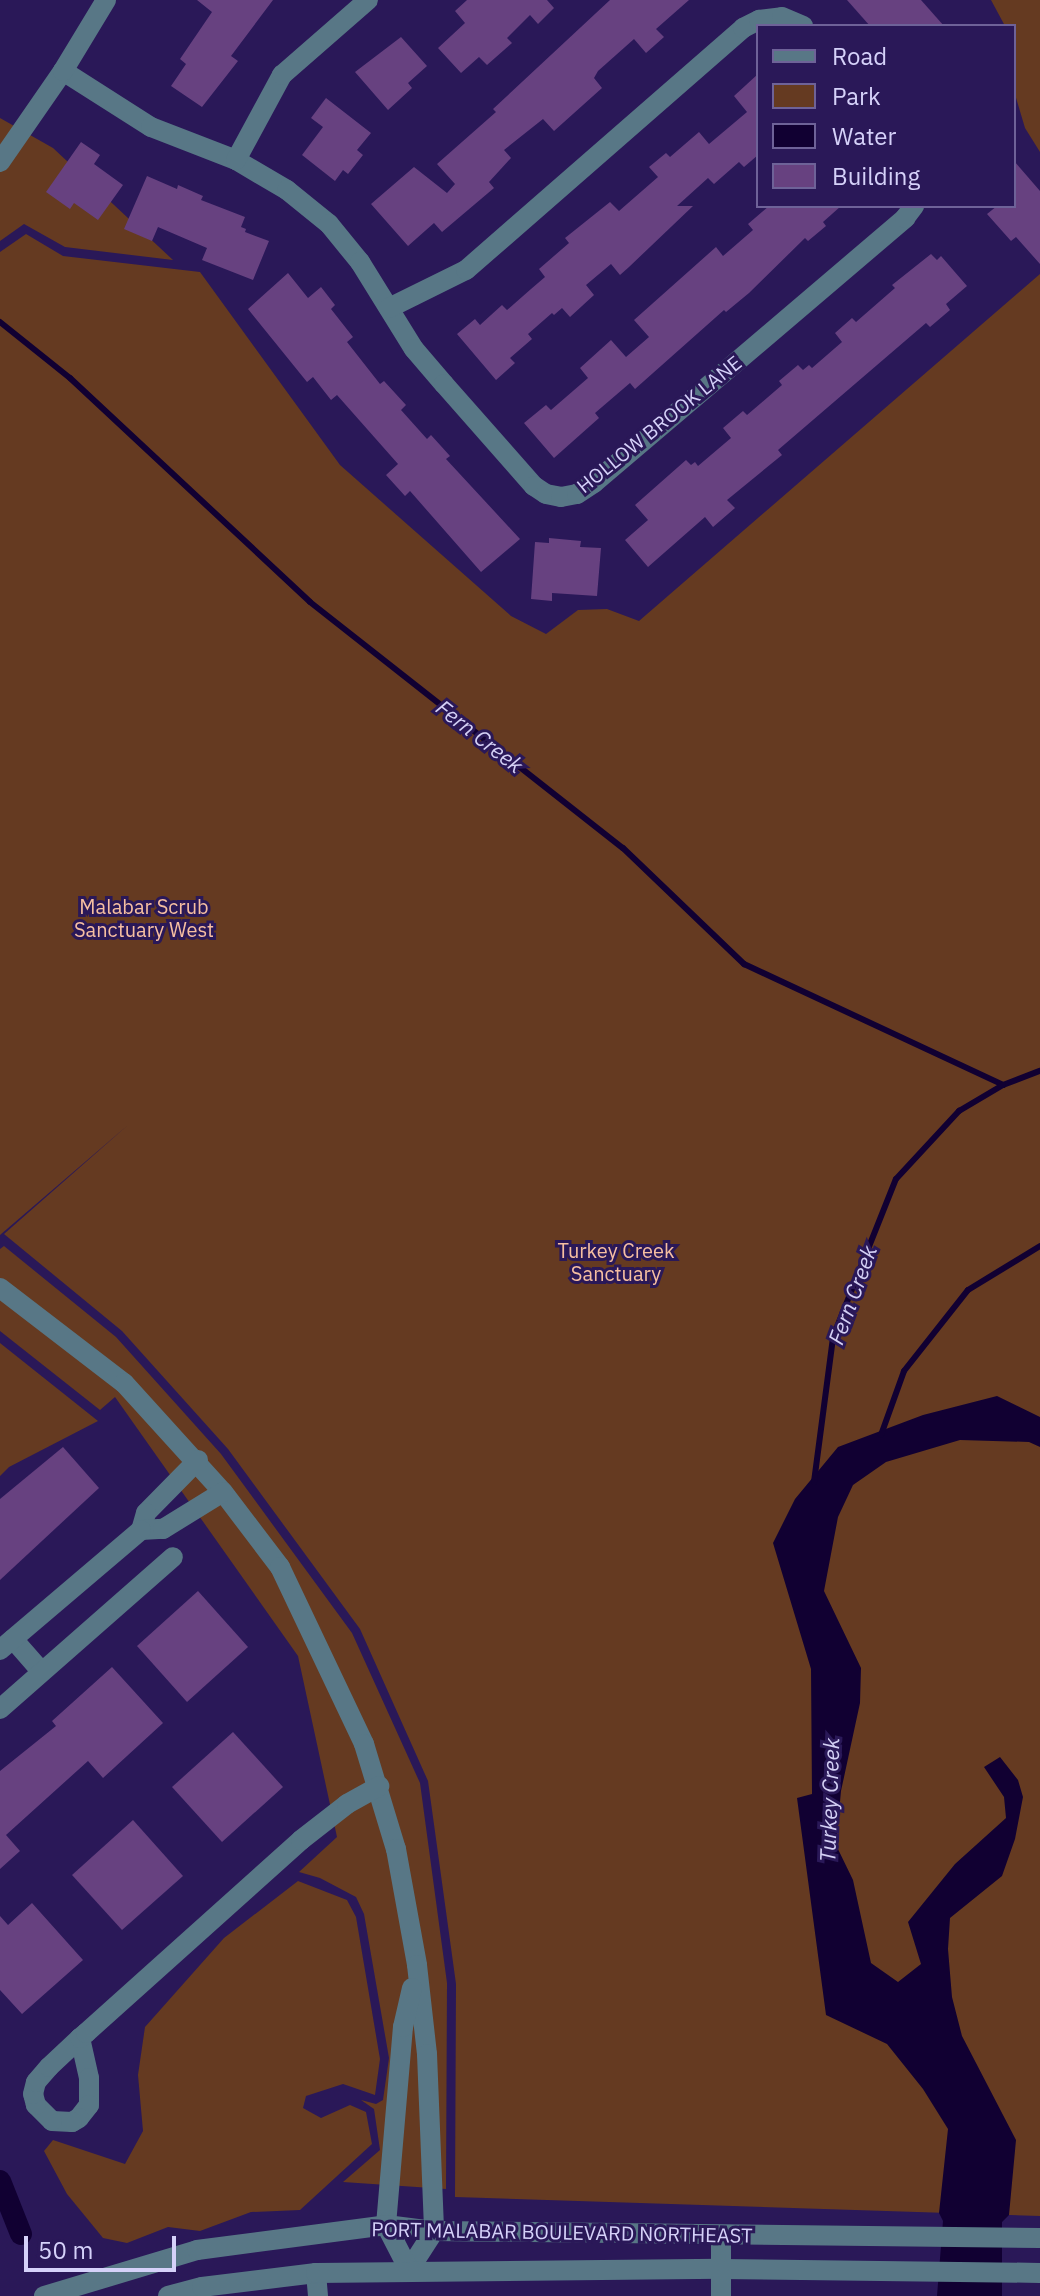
<!DOCTYPE html>
<html>
<head>
<meta charset="utf-8">
<style>
	body { margin:0 }
	#map { position:relative; width:1040px; height:2296px; overflow:hidden; background:#2a1858; font-family:"IBM Plex Sans",sans-serif }
	div>[style] { position:absolute }
	[style*='--x'] { left:calc(var(--x)*1px); top:calc(var(--y)*1px); width:calc(var(--w)*1px); rotate:calc(var(--a)*1deg) }
	.green>* { inset:0; background:#653a21 }
	.water>* { inset:0; background:#110032 }
	.stream>* { height:6px; margin:-3px; padding:0 3px; transform-origin:3px; border-radius:3px; background:#110032 }
	.canal>* { height:22px; margin:-11px; padding:0 11px; transform-origin:11px; border-radius:11px; background:#110032 }
	.building>* { inset:0; background:#674180 }
	.minor>* { height:20px; margin:-10px; padding:0 10px; transform-origin:10px; border-radius:10px; background:#587786 }
	span { translate:-50% -50%; white-space:nowrap; text-align:center; line-height:1.15; -webkit-text-stroke:6px #2a1858; paint-order:stroke }
	.street-label { font-size:20px; color:#d5d1f9 }
	.park-label { font-size:20px; color:#f6bfa1 }
	.water-label { font-size:22px; color:#d4d0f5; font-style:italic }
	.legend { position:absolute; left:756px; top:24px; width:260px; height:184px; box-sizing:border-box; background:#2a1858; border:2px solid #6e6298; margin:0; padding:10px 14px; list-style:none; font-size:24px; color:#d5d1f9 }
	.legend li { display:flex; align-items:center; gap:16px; height:40px }
	.legend b { width:40px; border:2px solid #6e6298 }
	.scale { position:absolute; left:24px; top:2236px; width:152px; height:36px; box-sizing:border-box; border:4px solid #d5d1f9; border-top:0; padding-left:10px; font-size:24px; line-height:28px; white-space:nowrap; color:#d5d1f9; -webkit-text-stroke:6px #2a1858; paint-order:stroke }
</style>
</head>
<body>
<div id="map">
	<div class="green">
		<i style="clip-path:polygon(991px 0,1040px 0,1040px 152px,1025px 128px,1014px 91px,1014px 26px,1005px 26px)"></i>
		<i style="clip-path:polygon(0 118px,53px 148px,173px 260px,65px 247px,24px 224px,0 241px)"></i>
		<i style="clip-path:polygon(26px 234px,63px 256px,200px 272px,340px 465px,511px 616px,546px 634px,578px 610px,607px 609px,639px 621px,1040px 274px,1040px 2216px,455px 2197px,456px 1984px,428px 1781px,360px 1629px,228px 1449px,122px 1331px,4px 1234px,128px 1125px,0 1235px,0 252px)"></i>
		<i style="clip-path:polygon(4px 1246px,116px 1337px,221px 1454px,352px 1633px,420px 1783px,447px 1983px,446px 2189px,343px 2182px,380px 2150px,374px 2109px,361px 2100px,376px 2104px,383px 2100px,389px 2058px,364px 1914px,356px 1897px,320px 1878px,299px 1872px,337px 1837px,298px 1656px,115px 1397px,100px 1410px,0 1331px,0 1249px)"></i>
		<i style="clip-path:polygon(0 1343px,98px 1421px,9px 1467px,0 1476px)"></i>
		<i style="clip-path:polygon(298px 1881px,347px 1900px,356px 1917px,380px 2059px,375px 2095px,343px 2084px,306px 2096px,303px 2108px,321px 2118px,350px 2105px,366px 2112px,372px 2144px,300px 2210px,251px 2212px,200px 2231px,168px 2227px,127px 2243px,103px 2238px,67px 2194px,44px 2151px,53px 2140px,125px 2164px,143px 2131px,138px 2075px,145px 2027px,224px 1938px)"></i>
	</div>
	<div class="water">
		<i style="clip-path:polygon(997px 1396px,1040px 1417px,1040px 1447px,1029px 1442px,960px 1440px,886px 1462px,853px 1485px,838px 1517px,824px 1591px,861px 1668px,860px 1703px,841px 1791px,836px 1845px,853px 1880px,871px 1963px,898px 1982px,921px 1964px,908px 1922px,955px 1864px,1006px 1818px,1004px 1797px,984px 1767px,1000px 1757px,1018px 1780px,1023px 1797px,1015px 1839px,1002px 1876px,950px 1918px,948px 1949px,952px 1997px,962px 2036px,1016px 2140px,1009px 2215px,1002px 2222px,1002px 2296px,937px 2296px,943px 2221px,939px 2213px,948px 2129px,923px 2089px,887px 2044px,826px 2015px,797px 1798px,812px 1794px,811px 1669px,773px 1543px,795px 1499px,838px 1447px,923px 1415px)"></i>
	</div>
	<div class="stream">
		<i style="--x:0;--y:322;--w:90;--a:38.7"></i>
		<i style="--x:70;--y:378;--w:328;--a:43"></i>
		<i style="--x:310;--y:602;--w:398;--a:38.2"></i>
		<i style="--x:623;--y:848;--w:168;--a:43.8"></i>
		<i style="--x:744;--y:964;--w:286;--a:25"></i>
		<i style="--x:1003;--y:1085;--w:40;--a:-21"></i>
		<i style="--x:881;--y:1435;--w:68;--a:-70.2"></i>
		<i style="--x:904;--y:1371;--w:103;--a:-51.7"></i>
		<i style="--x:968;--y:1290;--w:84;--a:-31.4"></i>
		<i style="--x:814;--y:1482;--w:146;--a:-82.5"></i>
		<i style="--x:833;--y:1337;--w:170;--a:-68.3"></i>
		<i style="--x:896;--y:1179;--w:93;--a:-47.2"></i>
		<i style="--x:959;--y:1111;--w:51;--a:-30.6"></i>
	</div>
	<div class="canal">
		<i style="--x:0;--y:2181;--w:57;--a:68.4"></i>
	</div>
	<div class="building">
		<i style="clip-path:polygon(197px 0,273px 0,231px 56px,238px 61px,202px 107px,171px 86px,186px 64px,180px 59px,212px 12px)"></i>
		<i style="clip-path:polygon(467px 0,547px 0,554px 8px,538px 24px,530px 15px,507px 38px,512px 43px,487px 65px,479px 57px,461px 73px,438px 48px,465px 23px,455px 11px)"></i>
		<i style="clip-path:polygon(610px 0,689px 0,656px 29px,664px 37px,646px 53px,634px 39px,598px 71px,594px 78px,602px 88px,554px 131px,543px 119px,504px 150px,511px 158px,489px 182px,494px 188px,442px 232px,434px 223px,408px 246px,371px 204px,414px 167px,447px 193px,455px 184px,437px 164px,496px 112px,493px 109px)"></i>
		<i style="clip-path:polygon(847px 0,921px 0,944px 26px,870px 26px)"></i>
		<i style="clip-path:polygon(401px 37px,427px 66px,408px 83px,412px 88px,388px 110px,355px 72px)"></i>
		<i style="clip-path:polygon(758px 74px,758px 155px,744px 167px,739px 162px,714px 184px,708px 178px,677px 206px,693px 206px,629px 267px,620px 275px,611px 264px,586px 285px,594px 295px,570px 317px,562px 308px,554px 315px,552px 313px,528px 334px,532px 339px,510px 358px,515px 363px,496px 380px,457px 334px,475px 319px,480px 325px,502px 305px,507px 310px,531px 289px,545px 277px,539px 269px,569px 243px,565px 238px,610px 202px,619px 211px,658px 177px,649px 167px,666px 153px,670px 157px,699px 132px,709px 144px,747px 112px,734px 96px)"></i>
		<i style="clip-path:polygon(326px 98px,371px 133px,357px 150px,363px 155px,348px 174px,343px 170px,335px 181px,302px 155px,323px 127px,311px 118px)"></i>
		<i style="clip-path:polygon(81px 142px,100px 155px,94px 164px,123px 185px,98px 220px,74px 203px,70px 209px,46px 192px)"></i>
		<i style="clip-path:polygon(1014px 161px,1040px 191px,1040px 264px,1016px 237px,1011px 241px,987px 214px,997px 206px,1014px 206px)"></i>
		<i style="clip-path:polygon(147px 176px,177px 189px,178px 185px,203px 196px,201px 200px,245px 217px,241px 227px,246px 229px,245px 232px,269px 241px,253px 280px,202px 260px,207px 248px,158px 227px,152px 241px,124px 229px)"></i>
		<i style="clip-path:polygon(769px 206px,841px 206px,823px 222px,826px 226px,808px 241px,805px 238px,749px 293px,726px 312px,724px 310px,635px 389px,630px 383px,595px 413px,599px 418px,554px 458px,524px 423px,546px 405px,551px 410px,588px 378px,580px 368px,611px 340px,626px 357px,649px 337px,634px 320px,716px 247px,723px 256px,753px 230px,748px 224px)"></i>
		<i style="clip-path:polygon(931px 254px,937px 260px,941px 256px,967px 286px,946px 304px,950px 310px,930px 327px,926px 323px,778px 450px,782px 455px,727px 500px,735px 508px,713px 527px,705px 517px,648px 567px,625px 540px,648px 520px,635px 505px,686px 460px,691px 465px,695px 462px,698px 466px,731px 438px,723px 428px,743px 411px,747px 415px,782px 385px,779px 381px,798px 365px,803px 370px,809px 365px,812px 368px,842px 342px,835px 333px,852px 318px,856px 322px,895px 288px,892px 285px)"></i>
		<i style="clip-path:polygon(288px 273px,308px 298px,321px 287px,335px 305px,331px 309px,353px 337px,347px 342px,380px 384px,384px 381px,406px 405px,401px 410px,427px 439px,431px 435px,450px 456px,446px 459px,520px 539px,481px 572px,410px 491px,405px 496px,386px 475px,398px 464px,337px 395px,331px 400px,313px 377px,307px 382px,248px 309px)"></i>
		<i style="clip-path:polygon(549px 538px,581px 541px,580px 547px,601px 548px,597px 596px,552px 593px,552px 601px,531px 599px,535px 542px,549px 543px)"></i>
		<i style="clip-path:polygon(63px 1447px,99px 1488px,0 1580px,0 1499px)"></i>
		<i style="clip-path:polygon(198px 1591px,248px 1647px,187px 1702px,137px 1646px)"></i>
		<i style="clip-path:polygon(112px 1667px,163px 1723px,103px 1778px,88px 1761px,6px 1835px,20px 1851px,0 1869px,0 1771px,56px 1726px,52px 1721px)"></i>
		<i style="clip-path:polygon(233px 1732px,283px 1787px,222px 1842px,172px 1787px)"></i>
		<i style="clip-path:polygon(133px 1820px,183px 1876px,122px 1930px,72px 1875px)"></i>
		<i style="clip-path:polygon(32px 1903px,83px 1960px,22px 2014px,0 1990px,0 1916px,8px 1925px)"></i>
	</div>
	<div class="minor">
		<i style="--x:63;--y:71;--w:104;--a:32.5"></i>
		<i style="--x:151;--y:127;--w:91;--a:21.2"></i>
		<i style="--x:236;--y:160;--w:59;--a:30.5"></i>
		<i style="--x:287;--y:190;--w:54;--a:39"></i>
		<i style="--x:329;--y:224;--w:49;--a:50.8"></i>
		<i style="--x:360;--y:262;--w:102;--a:58.2"></i>
		<i style="--x:414;--y:349;--w:46;--a:49.4"></i>
		<i style="--x:444;--y:384;--w:136;--a:48.6"></i>
		<i style="--x:534;--y:486;--w:14;--a:34"></i>
		<i style="--x:546;--y:494;--w:15;--a:11"></i>
		<i style="--x:561;--y:497;--w:16;--a:-11"></i>
		<i style="--x:577;--y:494;--w:20;--a:-33"></i>
		<i style="--x:594;--y:483;--w:409;--a:-40.4"></i>
		<i style="--x:905;--y:218;--w:15;--a:-53"></i>
		<i style="--x:236;--y:160;--w:97;--a:-61.6"></i>
		<i style="--x:282;--y:75;--w:114;--a:-41.1"></i>
		<i style="--x:0;--y:162;--w:111;--a:-55.3"></i>
		<i style="--x:63;--y:71;--w:83;--a:-58.8"></i>
		<i style="--x:389;--y:308;--w:86;--a:-26.3"></i>
		<i style="--x:466;--y:270;--w:368;--a:-41.1"></i>
		<i style="--x:743;--y:28;--w:18;--a:-27"></i>
		<i style="--x:759;--y:20;--w:23;--a:-7"></i>
		<i style="--x:782;--y:17;--w:23;--a:23"></i>
		<i style="--x:0;--y:1288;--w:156;--a:37.5"></i>
		<i style="--x:124;--y:1383;--w:147;--a:47.8"></i>
		<i style="--x:223;--y:1492;--w:94;--a:52.8"></i>
		<i style="--x:280;--y:1567;--w:196;--a:64.6"></i>
		<i style="--x:364;--y:1744;--w:110;--a:73.1"></i>
		<i style="--x:396;--y:1849;--w:118;--a:79.7"></i>
		<i style="--x:417;--y:1965;--w:90;--a:83.6"></i>
		<i style="--x:427;--y:2054;--w:177;--a:87.7"></i>
		<i style="--x:434;--y:2231;--w:46;--a:122.7"></i>
		<i style="--x:198;--y:1460;--w:74;--a:134.5"></i>
		<i style="--x:146;--y:1513;--w:18;--a:106"></i>
		<i style="--x:141;--y:1530;--w:22;--a:-3"></i>
		<i style="--x:163;--y:1529;--w:70;--a:-31.7"></i>
		<i style="--x:13;--y:1639;--w:43;--a:48.8"></i>
		<i style="--x:0;--y:1650;--w:185;--a:-40.4"></i>
		<i style="--x:0;--y:1709;--w:230;--a:-41.3"></i>
		<i style="--x:80;--y:2038;--w:41;--a:77.3"></i>
		<i style="--x:89;--y:2078;--w:27;--a:90"></i>
		<i style="--x:89;--y:2105;--w:16;--a:128"></i>
		<i style="--x:79;--y:2118;--w:8;--a:150"></i>
		<i style="--x:72;--y:2122;--w:20;--a:-177"></i>
		<i style="--x:52;--y:2121;--w:23;--a:-135"></i>
		<i style="--x:36;--y:2105;--w:11;--a:-105"></i>
		<i style="--x:33;--y:2094;--w:12;--a:-76"></i>
		<i style="--x:36;--y:2082;--w:20;--a:-49"></i>
		<i style="--x:49;--y:2067;--w:42;--a:-43.1"></i>
		<i style="--x:80;--y:2038;--w:8;--a:-40"></i>
		<i style="--x:86;--y:2033;--w:289;--a:-41.9"></i>
		<i style="--x:301;--y:1840;--w:58;--a:-38"></i>
		<i style="--x:347;--y:1804;--w:37;--a:-29"></i>
		<i style="--x:409;--y:2270;--w:51;--a:-117.1"></i>
		<i style="--x:386;--y:2225;--w:199;--a:-85.1"></i>
		<i style="--x:403;--y:2027;--w:40;--a:-77"></i>
		<i style="--x:316;--y:2273;--w:23;--a:85"></i>
		<i style="--x:44;--y:2296;--w:160;--a:-16.7"></i>
		<i style="--x:197;--y:2250;--w:191;--a:-7.5"></i>
		<i style="--x:386;--y:2225;--w:48;--a:7.1"></i>
		<i style="--x:434;--y:2231;--w:606;--a:0.66"></i>
		<i style="--x:168;--y:2296;--w:35;--a:-15"></i>
		<i style="--x:202;--y:2287;--w:115;--a:-7"></i>
		<i style="--x:316;--y:2273;--w:405;--a:-0.6"></i>
		<i style="--x:721;--y:2269;--w:319;--a:0.7"></i>
		<i style="--x:721;--y:2296;--w:60;--a:-90"></i>
	</div>
	<div class="street-label">
		<span style="left:659px;top:424px;rotate:-39deg">HOLLOW BROOK LANE</span>
		<span style="left:562px;top:2232px;rotate:1deg">PORT MALABAR BOULEVARD NORTHEAST</span>
	</div>
	<div class="park-label">
		<span style="left:144px;top:918px">Malabar Scrub<br>Sanctuary West</span>
		<span style="left:616px;top:1262px">Turkey Creek<br>Sanctuary</span>
	</div>
	<div class="water-label">
		<span style="left:480px;top:736px;rotate:38deg">Fern Creek</span>
		<span style="left:852px;top:1295px;rotate:-70deg">Fern Creek</span>
		<span style="left:829px;top:1800px;rotate:-88deg">Turkey Creek</span>
	</div>
	<ul class="legend">
	<li><b style="height:10px;background:#587786"></b>Road</li>
	<li><b style="height:22px;background:#653a21"></b>Park</li>
	<li><b style="height:22px;background:#110032"></b>Water</li>
	<li><b style="height:22px;background:#674180"></b>Building</li>
	</ul>
	<div class="scale">50 m</div>
</div>
</body>
</html>
